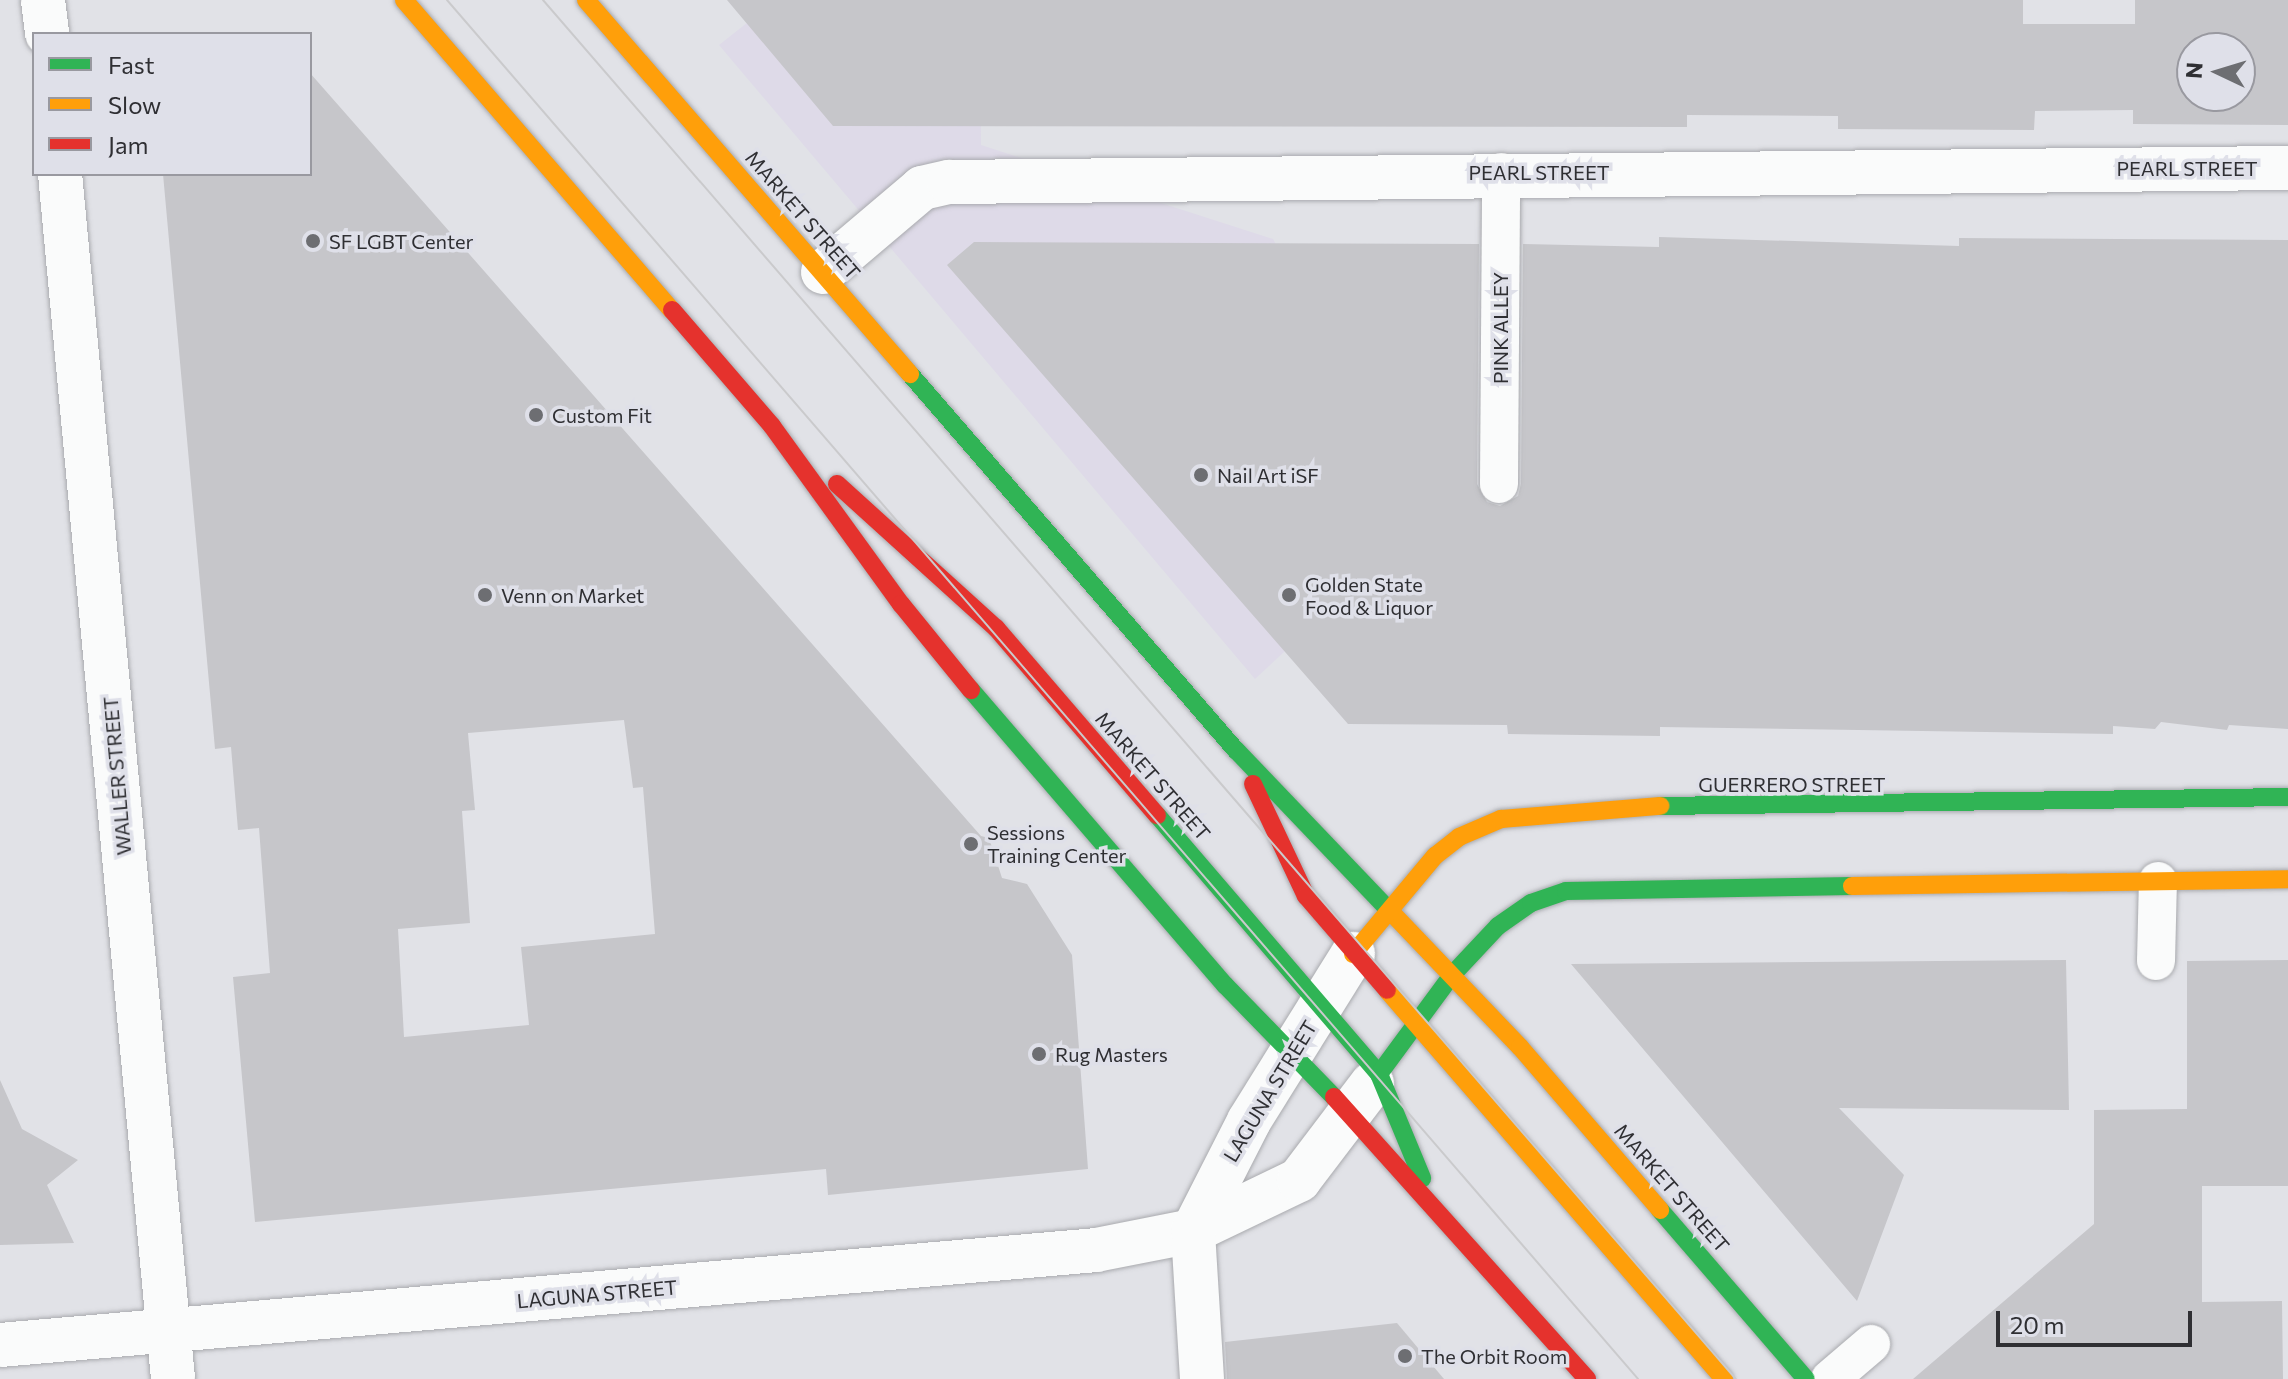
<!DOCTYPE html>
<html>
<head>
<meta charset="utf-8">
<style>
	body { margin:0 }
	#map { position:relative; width:2288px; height:1379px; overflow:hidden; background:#e1e2e7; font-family:Commissioner,sans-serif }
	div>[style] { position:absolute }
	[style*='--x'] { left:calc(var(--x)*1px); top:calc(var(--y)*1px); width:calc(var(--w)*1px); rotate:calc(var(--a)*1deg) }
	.commercial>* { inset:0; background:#dedae8 }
	.building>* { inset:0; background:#c6c6ca }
	.roads { filter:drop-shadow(0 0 2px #a9aaae) drop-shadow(0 0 2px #a9aaae) }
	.lane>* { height:38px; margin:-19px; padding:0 19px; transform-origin:19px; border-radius:19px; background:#fafbfb }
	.street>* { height:44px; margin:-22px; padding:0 22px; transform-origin:22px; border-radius:22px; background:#fafbfb }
	.fast>* { height:18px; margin:-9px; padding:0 9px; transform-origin:9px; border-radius:9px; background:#30b455 }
	.slow>* { height:18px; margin:-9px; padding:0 9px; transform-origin:9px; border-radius:9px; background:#ff9f0a }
	.jam>* { height:18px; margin:-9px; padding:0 9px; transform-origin:9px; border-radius:9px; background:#e5322d }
	.tram>* { height:2px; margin:-1px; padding:0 1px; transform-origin:1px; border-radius:1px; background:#cacacc }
	.dots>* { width:22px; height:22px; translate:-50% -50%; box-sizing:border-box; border:4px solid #dfe0e9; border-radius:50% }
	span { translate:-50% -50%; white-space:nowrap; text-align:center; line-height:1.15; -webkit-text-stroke:7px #dfe0e9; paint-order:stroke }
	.street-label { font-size:20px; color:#2f2f33 }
	.poi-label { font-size:20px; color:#2f2f33 }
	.left { translate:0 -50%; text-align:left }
	.legend { position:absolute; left:32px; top:32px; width:280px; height:144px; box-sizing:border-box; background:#dfe0e9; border:2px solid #9999a0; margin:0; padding:10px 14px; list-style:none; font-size:24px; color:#2f2f33 }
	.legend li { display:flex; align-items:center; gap:16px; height:40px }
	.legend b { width:40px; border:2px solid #9999a0 }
	.north { position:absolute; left:2176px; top:32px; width:80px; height:80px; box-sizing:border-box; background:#dfe0e9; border:2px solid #9999a0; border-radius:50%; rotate:274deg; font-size:22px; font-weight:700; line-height:32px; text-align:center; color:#2f2f33 }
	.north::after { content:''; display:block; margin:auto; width:28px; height:36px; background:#6d6e72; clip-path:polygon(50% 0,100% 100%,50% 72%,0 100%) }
	.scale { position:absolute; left:1996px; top:1311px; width:196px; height:36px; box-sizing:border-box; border:4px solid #2f2f33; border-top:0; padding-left:10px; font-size:24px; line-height:28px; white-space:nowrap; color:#2f2f33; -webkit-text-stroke:6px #dfe0e9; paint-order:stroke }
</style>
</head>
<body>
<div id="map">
	<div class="commercial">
		<i style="clip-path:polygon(776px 0,980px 0,981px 145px,1273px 239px,1425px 521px,1255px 679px,719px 45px)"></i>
	</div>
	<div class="building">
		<i style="clip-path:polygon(evenodd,727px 0,2023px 0,2023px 24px,2135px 24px,2135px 0,2288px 0,2288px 125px,2133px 124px,2133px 110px,2035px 111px,2034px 130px,1838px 129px,1838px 116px,1687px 115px,1687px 127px,833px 126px,727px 0,2192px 48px,2240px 48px,2240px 96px,2192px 96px,2192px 48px)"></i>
		<i style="clip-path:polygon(evenodd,310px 73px,981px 836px,989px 838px,1002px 878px,1027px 884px,1072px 955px,1088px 1169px,828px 1195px,826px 1169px,255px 1222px,233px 977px,270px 973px,259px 828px,238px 830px,231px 747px,215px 749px,163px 174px,310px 174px,310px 73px,624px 720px,633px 788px,643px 787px,655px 934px,521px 947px,529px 1025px,404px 1037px,398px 929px,470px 923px,462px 811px,475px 810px,468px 733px,624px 720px)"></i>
		<i style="clip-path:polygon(1659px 237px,1959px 246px,1959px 238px,2288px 240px,2288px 729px,2229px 725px,2227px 730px,2161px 722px,2155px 729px,2113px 726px,2113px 734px,1660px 727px,1660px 736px,1508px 734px,1507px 725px,1348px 724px,947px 265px,974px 242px,1479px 244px,1477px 484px,1487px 502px,1500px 506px,1518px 496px,1521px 484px,1523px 244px,1659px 247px)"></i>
		<i style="clip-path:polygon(2066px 960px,2069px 1110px,1839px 1108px,1904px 1175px,1857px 1301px,1571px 964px)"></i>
		<i style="clip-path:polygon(2288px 960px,2288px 1186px,2202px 1186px,2202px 1302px,2282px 1301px,2283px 1379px,1913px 1379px,2094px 1224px,2094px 1110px,2187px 1109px,2187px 961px)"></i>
		<i style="clip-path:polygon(0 1080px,22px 1129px,78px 1160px,47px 1185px,74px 1243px,0 1245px)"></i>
		<i style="clip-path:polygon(1397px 1323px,1444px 1379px,1227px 1379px,1225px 1342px)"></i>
	</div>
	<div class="roads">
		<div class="lane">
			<i style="--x:1499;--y:484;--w:312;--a:-89.6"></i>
			<i style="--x:2156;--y:961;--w:80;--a:-88.6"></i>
			<i style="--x:1830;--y:1379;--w:54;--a:-40.5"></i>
		</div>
		<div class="street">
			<i style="--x:43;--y:0;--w:34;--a:83"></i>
			<i style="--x:60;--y:174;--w:1210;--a:84.64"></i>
			<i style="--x:823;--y:272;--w:130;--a:-40.3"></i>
			<i style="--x:922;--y:188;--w:28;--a:-13"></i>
			<i style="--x:949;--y:182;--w:1339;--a:-0.6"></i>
			<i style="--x:0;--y:1345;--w:1100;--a:-4.95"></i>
			<i style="--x:1096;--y:1250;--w:99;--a:-11.1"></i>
			<i style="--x:1193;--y:1231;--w:118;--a:-25.7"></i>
			<i style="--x:1299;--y:1180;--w:121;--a:-52.8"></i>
			<i style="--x:1202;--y:1379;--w:148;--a:-93.5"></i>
			<i style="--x:1193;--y:1231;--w:123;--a:-63"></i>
			<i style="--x:1249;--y:1121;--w:197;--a:-58.1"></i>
		</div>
		<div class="fast">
			<i style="--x:910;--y:374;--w:498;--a:49.1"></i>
			<i style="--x:1236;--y:750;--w:224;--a:46.3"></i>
			<i style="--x:971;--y:690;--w:389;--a:49.3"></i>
			<i style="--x:1225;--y:985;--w:156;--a:45.8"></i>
			<i style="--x:1660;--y:806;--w:628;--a:-0.82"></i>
			<i style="--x:1157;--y:815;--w:341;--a:49.4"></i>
			<i style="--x:1379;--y:1074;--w:113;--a:67.5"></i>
			<i style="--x:1379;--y:1074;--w:123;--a:-53.6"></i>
			<i style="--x:1452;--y:975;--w:67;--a:-46.8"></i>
			<i style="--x:1498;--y:926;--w:40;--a:-34.9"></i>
			<i style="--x:1531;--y:903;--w:37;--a:-19"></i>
			<i style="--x:1566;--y:891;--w:286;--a:-1"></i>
			<i style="--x:1660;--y:1210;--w:223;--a:49.2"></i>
		</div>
		<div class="slow">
			<i style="--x:404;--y:0;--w:410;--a:49.2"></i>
			<i style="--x:586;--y:0;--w:495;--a:49.1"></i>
			<i style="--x:1852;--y:886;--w:436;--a:-0.9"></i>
			<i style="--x:1391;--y:912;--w:187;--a:46.3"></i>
			<i style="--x:1520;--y:1047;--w:215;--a:49.3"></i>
			<i style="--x:1353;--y:954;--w:128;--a:-50.1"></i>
			<i style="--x:1435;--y:856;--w:31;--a:-38"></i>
			<i style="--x:1459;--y:837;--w:46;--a:-23.2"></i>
			<i style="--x:1501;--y:819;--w:160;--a:-4.7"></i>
			<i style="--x:1387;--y:990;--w:515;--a:49.1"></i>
		</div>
		<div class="jam">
			<i style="--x:672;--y:310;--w:153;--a:49.2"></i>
			<i style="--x:772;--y:426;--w:220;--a:54.1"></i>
			<i style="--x:901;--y:604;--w:111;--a:50.9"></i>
			<i style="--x:837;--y:484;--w:215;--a:42.2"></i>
			<i style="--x:996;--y:628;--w:247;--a:49.3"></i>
			<i style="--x:1253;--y:784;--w:124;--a:64.7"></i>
			<i style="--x:1306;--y:896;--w:124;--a:49.2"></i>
			<i style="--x:1334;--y:1097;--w:379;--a:48.1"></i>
		</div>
	</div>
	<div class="tram">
		<i style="--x:447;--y:0;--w:1822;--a:49.18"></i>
		<i style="--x:543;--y:0;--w:1823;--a:49.14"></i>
	</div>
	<div class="dots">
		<i style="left:313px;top:241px;background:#6d6e72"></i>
		<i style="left:536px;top:415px;background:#6d6e72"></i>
		<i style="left:1201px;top:475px;background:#6d6e72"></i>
		<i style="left:485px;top:595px;background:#6d6e72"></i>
		<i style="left:1289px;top:595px;background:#6d6e72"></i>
		<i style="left:971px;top:844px;background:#6d6e72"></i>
		<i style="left:1039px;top:1054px;background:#6d6e72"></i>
		<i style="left:1405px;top:1356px;background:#6d6e72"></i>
	</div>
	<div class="street-label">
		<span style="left:2187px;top:168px">PEARL STREET</span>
		<span style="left:1539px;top:172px">PEARL STREET</span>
		<span style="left:803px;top:215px;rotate:49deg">MARKET STREET</span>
		<span style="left:1500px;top:328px;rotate:-90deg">PINK ALLEY</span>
		<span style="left:117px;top:776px;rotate:-95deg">WALLER STREET</span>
		<span style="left:1153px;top:776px;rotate:49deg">MARKET STREET</span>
		<span style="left:1792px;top:784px">GUERRERO STREET</span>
		<span style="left:1270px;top:1091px;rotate:-59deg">LAGUNA STREET</span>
		<span style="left:1672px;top:1188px;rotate:49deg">MARKET STREET</span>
		<span style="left:597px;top:1294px;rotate:-5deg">LAGUNA STREET</span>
	</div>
	<div class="poi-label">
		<span class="left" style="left:329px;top:241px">SF LGBT Center</span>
		<span class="left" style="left:552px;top:415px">Custom Fit</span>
		<span class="left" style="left:1217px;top:475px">Nail Art iSF</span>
		<span class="left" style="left:1305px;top:596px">Golden State<br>Food &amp; Liquor</span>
		<span class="left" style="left:501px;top:595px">Venn on Market</span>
		<span class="left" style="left:987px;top:844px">Sessions<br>Training Center</span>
		<span class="left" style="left:1055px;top:1054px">Rug Masters</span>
		<span class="left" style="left:1421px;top:1356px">The Orbit Room</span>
	</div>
	<ul class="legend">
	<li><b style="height:10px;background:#30b455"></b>Fast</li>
	<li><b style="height:10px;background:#ff9f0a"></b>Slow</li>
	<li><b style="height:10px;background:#e5322d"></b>Jam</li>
	</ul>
	<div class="north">N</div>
	<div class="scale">20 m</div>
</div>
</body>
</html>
